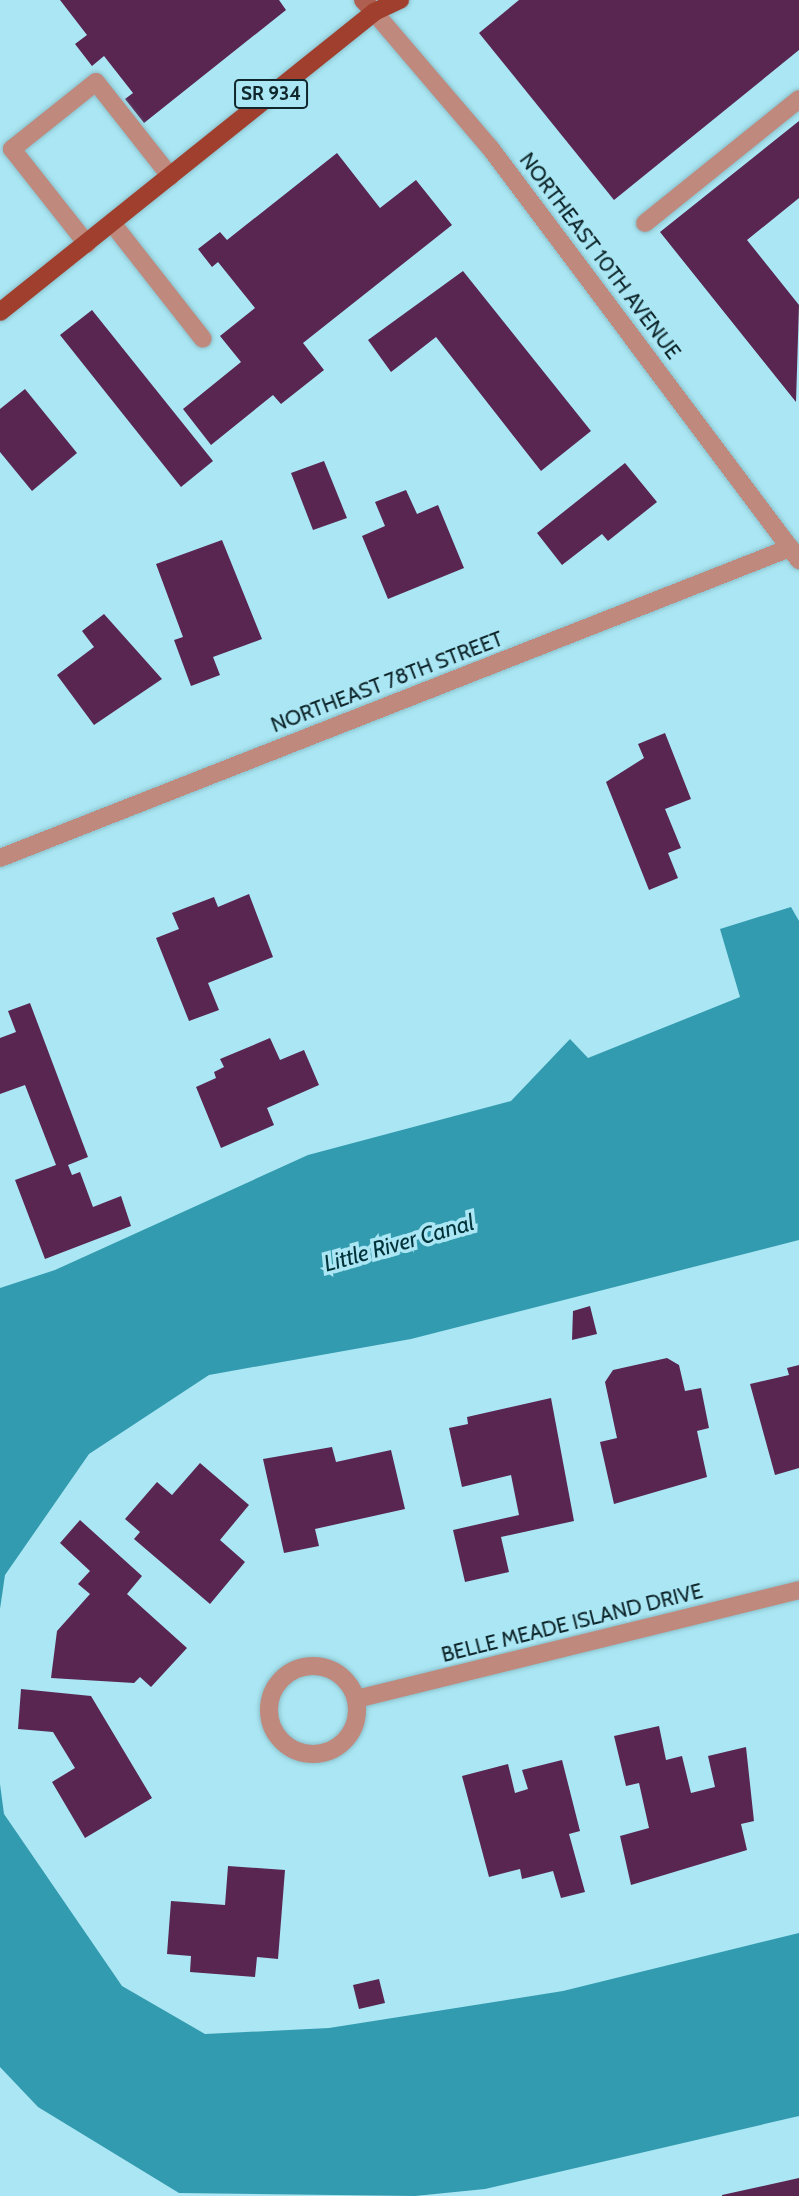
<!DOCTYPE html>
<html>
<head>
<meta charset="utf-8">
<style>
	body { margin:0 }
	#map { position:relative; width:799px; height:2196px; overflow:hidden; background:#aae6f3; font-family:Cabin,sans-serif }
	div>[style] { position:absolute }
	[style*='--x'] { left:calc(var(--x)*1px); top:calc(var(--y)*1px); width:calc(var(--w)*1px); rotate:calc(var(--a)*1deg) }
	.water>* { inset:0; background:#339baf }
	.building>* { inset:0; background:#592652 }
	.roads { filter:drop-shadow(0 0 2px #8bc0cb) drop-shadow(0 0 2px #8bc0cb) }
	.lane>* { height:18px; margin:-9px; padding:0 9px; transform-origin:9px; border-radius:9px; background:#c0897d }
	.street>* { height:18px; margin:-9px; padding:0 9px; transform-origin:9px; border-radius:9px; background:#c0897d }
	.street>.ring { margin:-9px; padding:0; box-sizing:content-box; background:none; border:18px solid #c0897d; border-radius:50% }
	.secondary>* { height:18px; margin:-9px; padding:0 9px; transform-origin:9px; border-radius:9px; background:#af5f4f }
	.primary>* { height:18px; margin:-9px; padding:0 9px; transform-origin:9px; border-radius:9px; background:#a03f2d }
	span { translate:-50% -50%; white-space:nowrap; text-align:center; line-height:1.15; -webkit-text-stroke:7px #aae6f3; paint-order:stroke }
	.shield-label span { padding:2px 5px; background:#aae6f3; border:2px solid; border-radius:5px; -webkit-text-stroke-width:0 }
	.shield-label { font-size:19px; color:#0f272c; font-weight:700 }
	.street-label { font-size:21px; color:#0f272c }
	.water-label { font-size:23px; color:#00323a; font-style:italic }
</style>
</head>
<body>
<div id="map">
	<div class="water">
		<i style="clip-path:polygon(791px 907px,799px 921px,799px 1240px,411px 1339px,209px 1375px,89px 1454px,5px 1575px,0 1609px,0 1288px,55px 1270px,308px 1155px,511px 1101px,570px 1039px,588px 1058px,740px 997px,720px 929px)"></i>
		<i style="clip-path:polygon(0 1784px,4px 1814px,122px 1986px,205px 2034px,329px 2028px,563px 1991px,799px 1933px,799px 2116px,485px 2189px,415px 2196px,179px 2193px,38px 2107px,0 2067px)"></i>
	</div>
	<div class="building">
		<i style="clip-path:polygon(60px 0,279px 0,286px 10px,144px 123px,125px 99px,133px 93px,104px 56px,92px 66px,75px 44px,87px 35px)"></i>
		<i style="clip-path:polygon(519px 0,799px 0,799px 50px,614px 200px,479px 33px)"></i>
		<i style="clip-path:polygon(799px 121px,799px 198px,747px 240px,799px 305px,796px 402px,660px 232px)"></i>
		<i style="clip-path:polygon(337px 153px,380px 208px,416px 180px,452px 225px,303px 343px,324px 370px,281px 404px,273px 395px,211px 445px,183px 409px,241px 362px,220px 336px,255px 308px,218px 262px,212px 267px,198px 249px,220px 232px,227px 240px)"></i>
		<i style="clip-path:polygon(463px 271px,591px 431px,541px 471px,436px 337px,391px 372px,368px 340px)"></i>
		<i style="clip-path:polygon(92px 310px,213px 461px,181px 487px,60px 335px)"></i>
		<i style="clip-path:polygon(25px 389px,77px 453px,32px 491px,0 452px,0 409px)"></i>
		<i style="clip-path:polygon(324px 461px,347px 518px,313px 530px,291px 473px)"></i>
		<i style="clip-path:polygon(625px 463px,657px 502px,608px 541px,602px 534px,562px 565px,537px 533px)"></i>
		<i style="clip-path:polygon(406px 490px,417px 514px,438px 505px,464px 568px,388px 599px,362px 536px,385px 526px,375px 502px)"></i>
		<i style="clip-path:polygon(222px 540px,262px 639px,213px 657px,220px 675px,191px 686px,174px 640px,183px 637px,156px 564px)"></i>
		<i style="clip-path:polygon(104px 614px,162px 679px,94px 725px,57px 675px,94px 647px,82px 631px)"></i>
		<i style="clip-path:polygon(665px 733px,691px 799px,665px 809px,681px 848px,668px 853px,678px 878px,649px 890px,606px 782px,644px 758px,638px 744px)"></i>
		<i style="clip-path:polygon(249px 894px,273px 957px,208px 983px,219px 1010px,189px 1021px,156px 938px,179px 929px,172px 913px,214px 897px,218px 907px)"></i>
		<i style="clip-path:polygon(30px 1003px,88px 1157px,68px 1165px,72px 1175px,80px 1172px,93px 1207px,121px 1196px,131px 1226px,45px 1259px,15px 1180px,56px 1165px,25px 1085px,0 1094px,0 1038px,16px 1032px,8px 1011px)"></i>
		<i style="clip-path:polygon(270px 1038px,280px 1060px,304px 1050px,319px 1085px,267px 1108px,274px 1125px,221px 1148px,196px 1087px,216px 1078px,214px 1072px,224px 1067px,220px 1059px)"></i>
		<i style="clip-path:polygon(590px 1306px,597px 1334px,572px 1340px,573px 1311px)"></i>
		<i style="clip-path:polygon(667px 1358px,679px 1365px,685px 1391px,701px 1388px,709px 1428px,697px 1431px,707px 1477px,614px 1504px,600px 1442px,617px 1438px,605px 1382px,613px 1370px)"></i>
		<i style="clip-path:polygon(799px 1365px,799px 1468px,775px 1475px,750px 1384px,789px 1375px,787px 1368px)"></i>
		<i style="clip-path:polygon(551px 1398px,574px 1521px,501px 1537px,509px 1572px,465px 1582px,453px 1530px,519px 1515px,511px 1475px,462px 1487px,449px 1428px,468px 1424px,467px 1417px)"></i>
		<i style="clip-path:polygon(332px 1447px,336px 1462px,391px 1450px,405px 1509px,315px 1529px,319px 1546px,284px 1553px,263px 1459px)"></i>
		<i style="clip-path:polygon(200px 1463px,249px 1505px,220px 1540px,245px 1562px,210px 1604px,134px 1539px,140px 1532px,125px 1519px,157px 1482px,172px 1495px)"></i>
		<i style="clip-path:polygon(80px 1520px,142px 1576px,127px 1594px,187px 1648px,151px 1687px,140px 1677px,134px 1683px,51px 1678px,57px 1631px,90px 1594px,78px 1584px,90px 1571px,60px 1543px)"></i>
		<i style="clip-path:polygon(21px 1689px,91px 1696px,152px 1798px,85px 1838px,52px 1782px,75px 1768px,53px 1732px,18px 1729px)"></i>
		<i style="clip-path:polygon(659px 1726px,666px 1760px,682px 1756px,691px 1793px,715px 1787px,708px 1756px,746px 1747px,754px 1821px,741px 1824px,747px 1850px,631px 1885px,620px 1836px,649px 1828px,639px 1783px,626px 1786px,614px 1736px)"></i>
		<i style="clip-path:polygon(562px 1760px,580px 1831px,569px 1834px,585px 1892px,561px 1898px,553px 1871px,522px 1879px,520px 1869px,489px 1877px,462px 1776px,508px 1764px,515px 1793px,528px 1789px,522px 1770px)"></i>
		<i style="clip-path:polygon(228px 1866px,285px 1870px,278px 1959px,257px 1957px,255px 1977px,190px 1972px,191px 1956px,167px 1954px,171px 1901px,225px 1905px)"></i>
		<i style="clip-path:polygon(379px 1979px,385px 2003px,359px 2009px,353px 1985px)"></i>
		<i style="clip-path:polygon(799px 2178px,799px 2196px,722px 2196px,722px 2195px)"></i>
	</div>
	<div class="roads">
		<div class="lane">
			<i style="--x:112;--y:223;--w:147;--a:51.9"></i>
			<i style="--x:645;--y:223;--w:198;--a:-38.8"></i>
			<i style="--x:87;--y:244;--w:121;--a:-128.3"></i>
			<i style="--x:12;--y:149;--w:107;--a:-38.6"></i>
			<i style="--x:96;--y:82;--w:120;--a:51.8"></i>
		</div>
		<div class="street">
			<i style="--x:374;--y:12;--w:180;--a:49.5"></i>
			<i style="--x:491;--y:149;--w:514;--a:53.15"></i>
			<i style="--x:0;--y:858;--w:849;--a:-21.43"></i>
			<i class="ring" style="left:269px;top:1666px;width:70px;height:70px"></i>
			<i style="--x:356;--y:1699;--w:456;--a:-13.8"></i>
		</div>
		<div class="secondary">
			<i style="--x:363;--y:0;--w:16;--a:47"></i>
		</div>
		<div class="primary">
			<i style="--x:0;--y:312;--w:479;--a:-38.7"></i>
			<i style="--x:374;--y:12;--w:29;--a:-25"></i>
		</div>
	</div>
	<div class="shield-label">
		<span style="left:271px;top:94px">SR 934</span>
	</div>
	<div class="street-label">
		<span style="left:600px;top:256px;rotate:53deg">NORTHEAST 10TH AVENUE</span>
		<span style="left:387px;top:682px;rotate:-21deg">NORTHEAST 78TH STREET</span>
		<span style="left:572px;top:1623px;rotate:-14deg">BELLE MEADE ISLAND DRIVE</span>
	</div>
	<div class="water-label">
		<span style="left:399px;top:1243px;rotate:-16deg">Little River Canal</span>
	</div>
</div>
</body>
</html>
